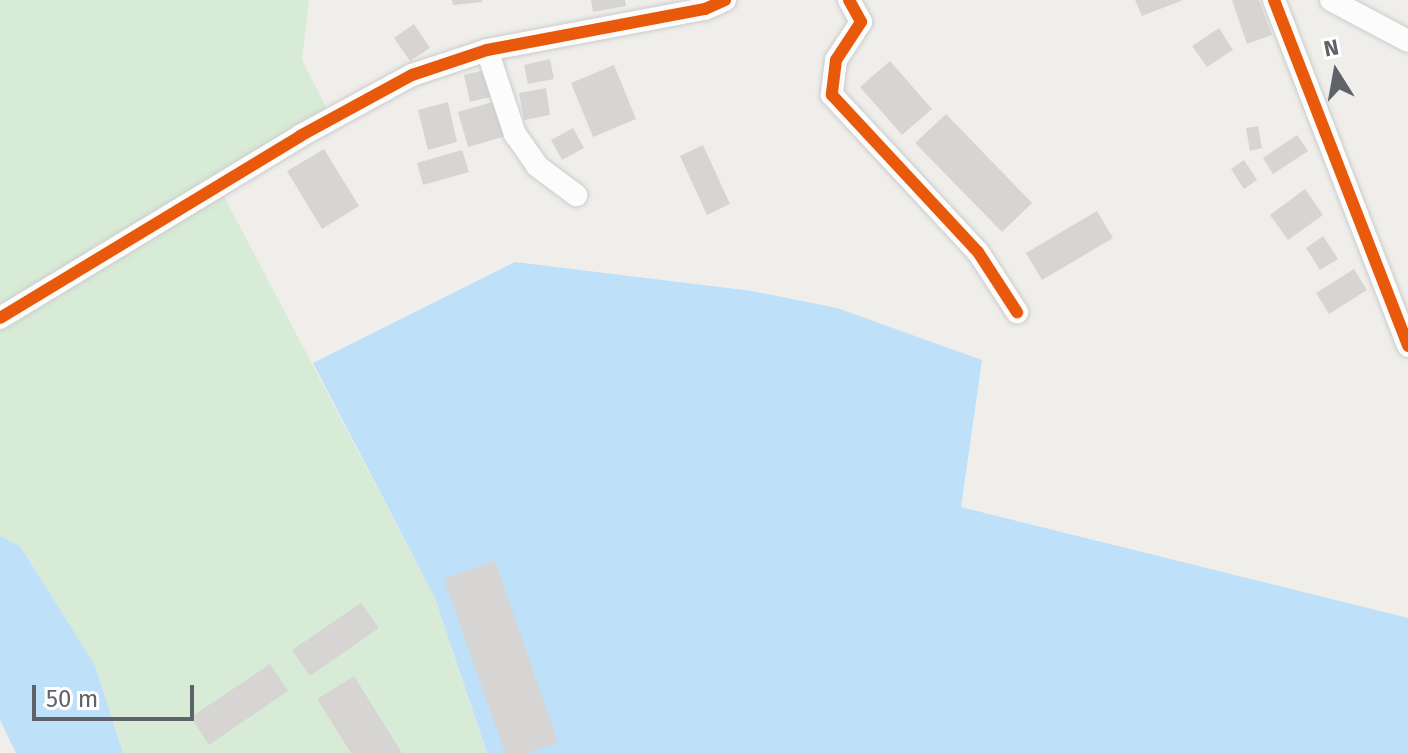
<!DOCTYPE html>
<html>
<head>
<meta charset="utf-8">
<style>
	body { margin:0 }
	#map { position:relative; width:1408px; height:753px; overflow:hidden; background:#efeeea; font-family:"Fira Sans",sans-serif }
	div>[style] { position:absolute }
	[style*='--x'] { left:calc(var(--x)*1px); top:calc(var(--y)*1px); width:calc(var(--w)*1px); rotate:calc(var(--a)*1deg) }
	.green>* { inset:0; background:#d8ebd6 }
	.water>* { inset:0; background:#bfe0f9 }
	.building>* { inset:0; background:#d6d5d3 }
	.roads { filter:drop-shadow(0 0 2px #cbcccc) drop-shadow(0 0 2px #cbcccc) }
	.street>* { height:22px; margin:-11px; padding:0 11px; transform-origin:11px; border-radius:11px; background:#fdfcfc }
	.cycleway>* { height:12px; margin:-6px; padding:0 6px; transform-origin:6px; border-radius:6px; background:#e8590c }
	span { translate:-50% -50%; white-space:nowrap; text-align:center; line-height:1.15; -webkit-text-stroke:6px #fff; paint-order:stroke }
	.north { position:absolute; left:1296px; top:32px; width:80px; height:80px; -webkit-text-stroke:6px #fff; paint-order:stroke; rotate:349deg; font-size:22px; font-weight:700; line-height:32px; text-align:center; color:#5f6368 }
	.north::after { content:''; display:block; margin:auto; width:28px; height:36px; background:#5f6368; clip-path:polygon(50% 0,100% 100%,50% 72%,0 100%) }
	.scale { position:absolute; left:32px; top:685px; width:162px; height:36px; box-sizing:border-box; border:4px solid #5f6368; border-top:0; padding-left:10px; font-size:24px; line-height:28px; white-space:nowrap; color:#5f6368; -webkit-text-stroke:6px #fff; paint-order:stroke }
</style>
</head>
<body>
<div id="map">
	<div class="green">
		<i style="clip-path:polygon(0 0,309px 0,302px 60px,326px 107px,218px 185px,435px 598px,487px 753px,123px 753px,95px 665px,20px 546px,0 536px)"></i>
	</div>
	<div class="water">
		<i style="clip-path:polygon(515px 262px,752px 291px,837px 308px,982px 360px,961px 507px,1408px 618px,1408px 753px,487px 753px,435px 598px,313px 363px)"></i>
		<i style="clip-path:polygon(0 536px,20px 546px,95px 665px,123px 753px,16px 753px,0 720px)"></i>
	</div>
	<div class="building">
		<i style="clip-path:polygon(452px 0,482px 0,482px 2px,453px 5px)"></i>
		<i style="clip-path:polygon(591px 0,625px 0,626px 6px,593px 12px)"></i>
		<i style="clip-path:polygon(1135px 0,1183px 0,1142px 16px)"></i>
		<i style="clip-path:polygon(1232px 0,1259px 0,1272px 35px,1247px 44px)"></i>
		<i style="clip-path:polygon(414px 24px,430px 48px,410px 61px,394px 38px)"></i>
		<i style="clip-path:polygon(1219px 28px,1233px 50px,1207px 67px,1192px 46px)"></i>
		<i style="clip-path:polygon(550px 59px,554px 79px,528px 84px,524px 65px)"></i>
		<i style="clip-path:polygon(890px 61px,932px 109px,902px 135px,860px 87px)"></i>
		<i style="clip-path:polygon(614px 65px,636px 119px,593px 137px,571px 83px)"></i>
		<i style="clip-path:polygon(489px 69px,495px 96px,470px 102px,464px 75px)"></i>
		<i style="clip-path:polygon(546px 88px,550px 115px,524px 120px,519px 93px)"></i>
		<i style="clip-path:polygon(496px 101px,506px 136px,468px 147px,458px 112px)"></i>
		<i style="clip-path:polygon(448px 102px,457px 142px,428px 150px,418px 110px)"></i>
		<i style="clip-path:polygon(946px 114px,1032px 203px,1002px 232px,915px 143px)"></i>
		<i style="clip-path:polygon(1258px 126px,1262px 148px,1250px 151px,1246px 128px)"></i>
		<i style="clip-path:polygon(573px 128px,584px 148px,562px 160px,551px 140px)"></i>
		<i style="clip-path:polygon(1297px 135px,1308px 151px,1273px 174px,1263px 158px)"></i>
		<i style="clip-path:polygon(703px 145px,730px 204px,707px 215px,680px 156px)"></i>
		<i style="clip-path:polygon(324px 149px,359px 206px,322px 229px,287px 171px)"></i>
		<i style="clip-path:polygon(462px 150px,469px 172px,423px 185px,417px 163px)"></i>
		<i style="clip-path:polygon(1244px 160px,1257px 180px,1244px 189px,1231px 169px)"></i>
		<i style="clip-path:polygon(1305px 189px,1323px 215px,1288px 240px,1270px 215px)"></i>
		<i style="clip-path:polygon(1097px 211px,1113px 238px,1042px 280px,1026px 253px)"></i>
		<i style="clip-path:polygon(1323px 236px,1338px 259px,1320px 270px,1306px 248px)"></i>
		<i style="clip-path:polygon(1354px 269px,1367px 290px,1329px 314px,1316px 293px)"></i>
		<i style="clip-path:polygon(495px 561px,558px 742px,527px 753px,505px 753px,444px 579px)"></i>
		<i style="clip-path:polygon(361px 603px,379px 628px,310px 676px,292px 650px)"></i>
		<i style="clip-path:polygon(270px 664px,288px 691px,209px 745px,191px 717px)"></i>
		<i style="clip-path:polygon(354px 676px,402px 753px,351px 753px,317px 699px)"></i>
	</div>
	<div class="roads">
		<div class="street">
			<i style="--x:849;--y:0;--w:25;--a:61"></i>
			<i style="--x:861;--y:22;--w:45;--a:123.3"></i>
			<i style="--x:836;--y:60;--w:35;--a:97"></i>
			<i style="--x:832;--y:95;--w:214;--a:47.1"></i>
			<i style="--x:978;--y:252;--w:72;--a:57"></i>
			<i style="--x:1274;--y:0;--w:371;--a:68.8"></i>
			<i style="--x:1331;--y:0;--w:87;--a:28"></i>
			<i style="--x:487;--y:50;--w:89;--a:71.6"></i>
			<i style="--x:515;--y:134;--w:39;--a:55"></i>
			<i style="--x:537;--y:166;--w:49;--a:36.6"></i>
			<i style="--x:0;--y:318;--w:351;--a:-31.2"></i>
			<i style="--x:300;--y:136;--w:128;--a:-28.6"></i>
			<i style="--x:412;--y:75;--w:79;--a:-18.4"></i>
			<i style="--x:487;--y:50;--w:222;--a:-10.7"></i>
			<i style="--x:705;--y:9;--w:22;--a:-24"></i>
		</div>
	</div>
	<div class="cycleway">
		<i style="--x:849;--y:0;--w:25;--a:61"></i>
		<i style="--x:861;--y:22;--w:45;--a:123.3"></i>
		<i style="--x:836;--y:60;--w:35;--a:97"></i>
		<i style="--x:832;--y:95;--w:214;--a:47.1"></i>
		<i style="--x:978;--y:252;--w:72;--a:57"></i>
		<i style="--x:1274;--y:0;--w:371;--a:68.8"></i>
		<i style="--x:0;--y:318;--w:351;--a:-31.2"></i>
		<i style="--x:300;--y:136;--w:128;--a:-28.6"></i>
		<i style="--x:412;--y:75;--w:79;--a:-18.4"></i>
		<i style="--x:487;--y:50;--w:222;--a:-10.7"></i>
		<i style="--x:705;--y:9;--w:22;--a:-24"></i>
	</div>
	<div class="north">N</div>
	<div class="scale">50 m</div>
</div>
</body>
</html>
